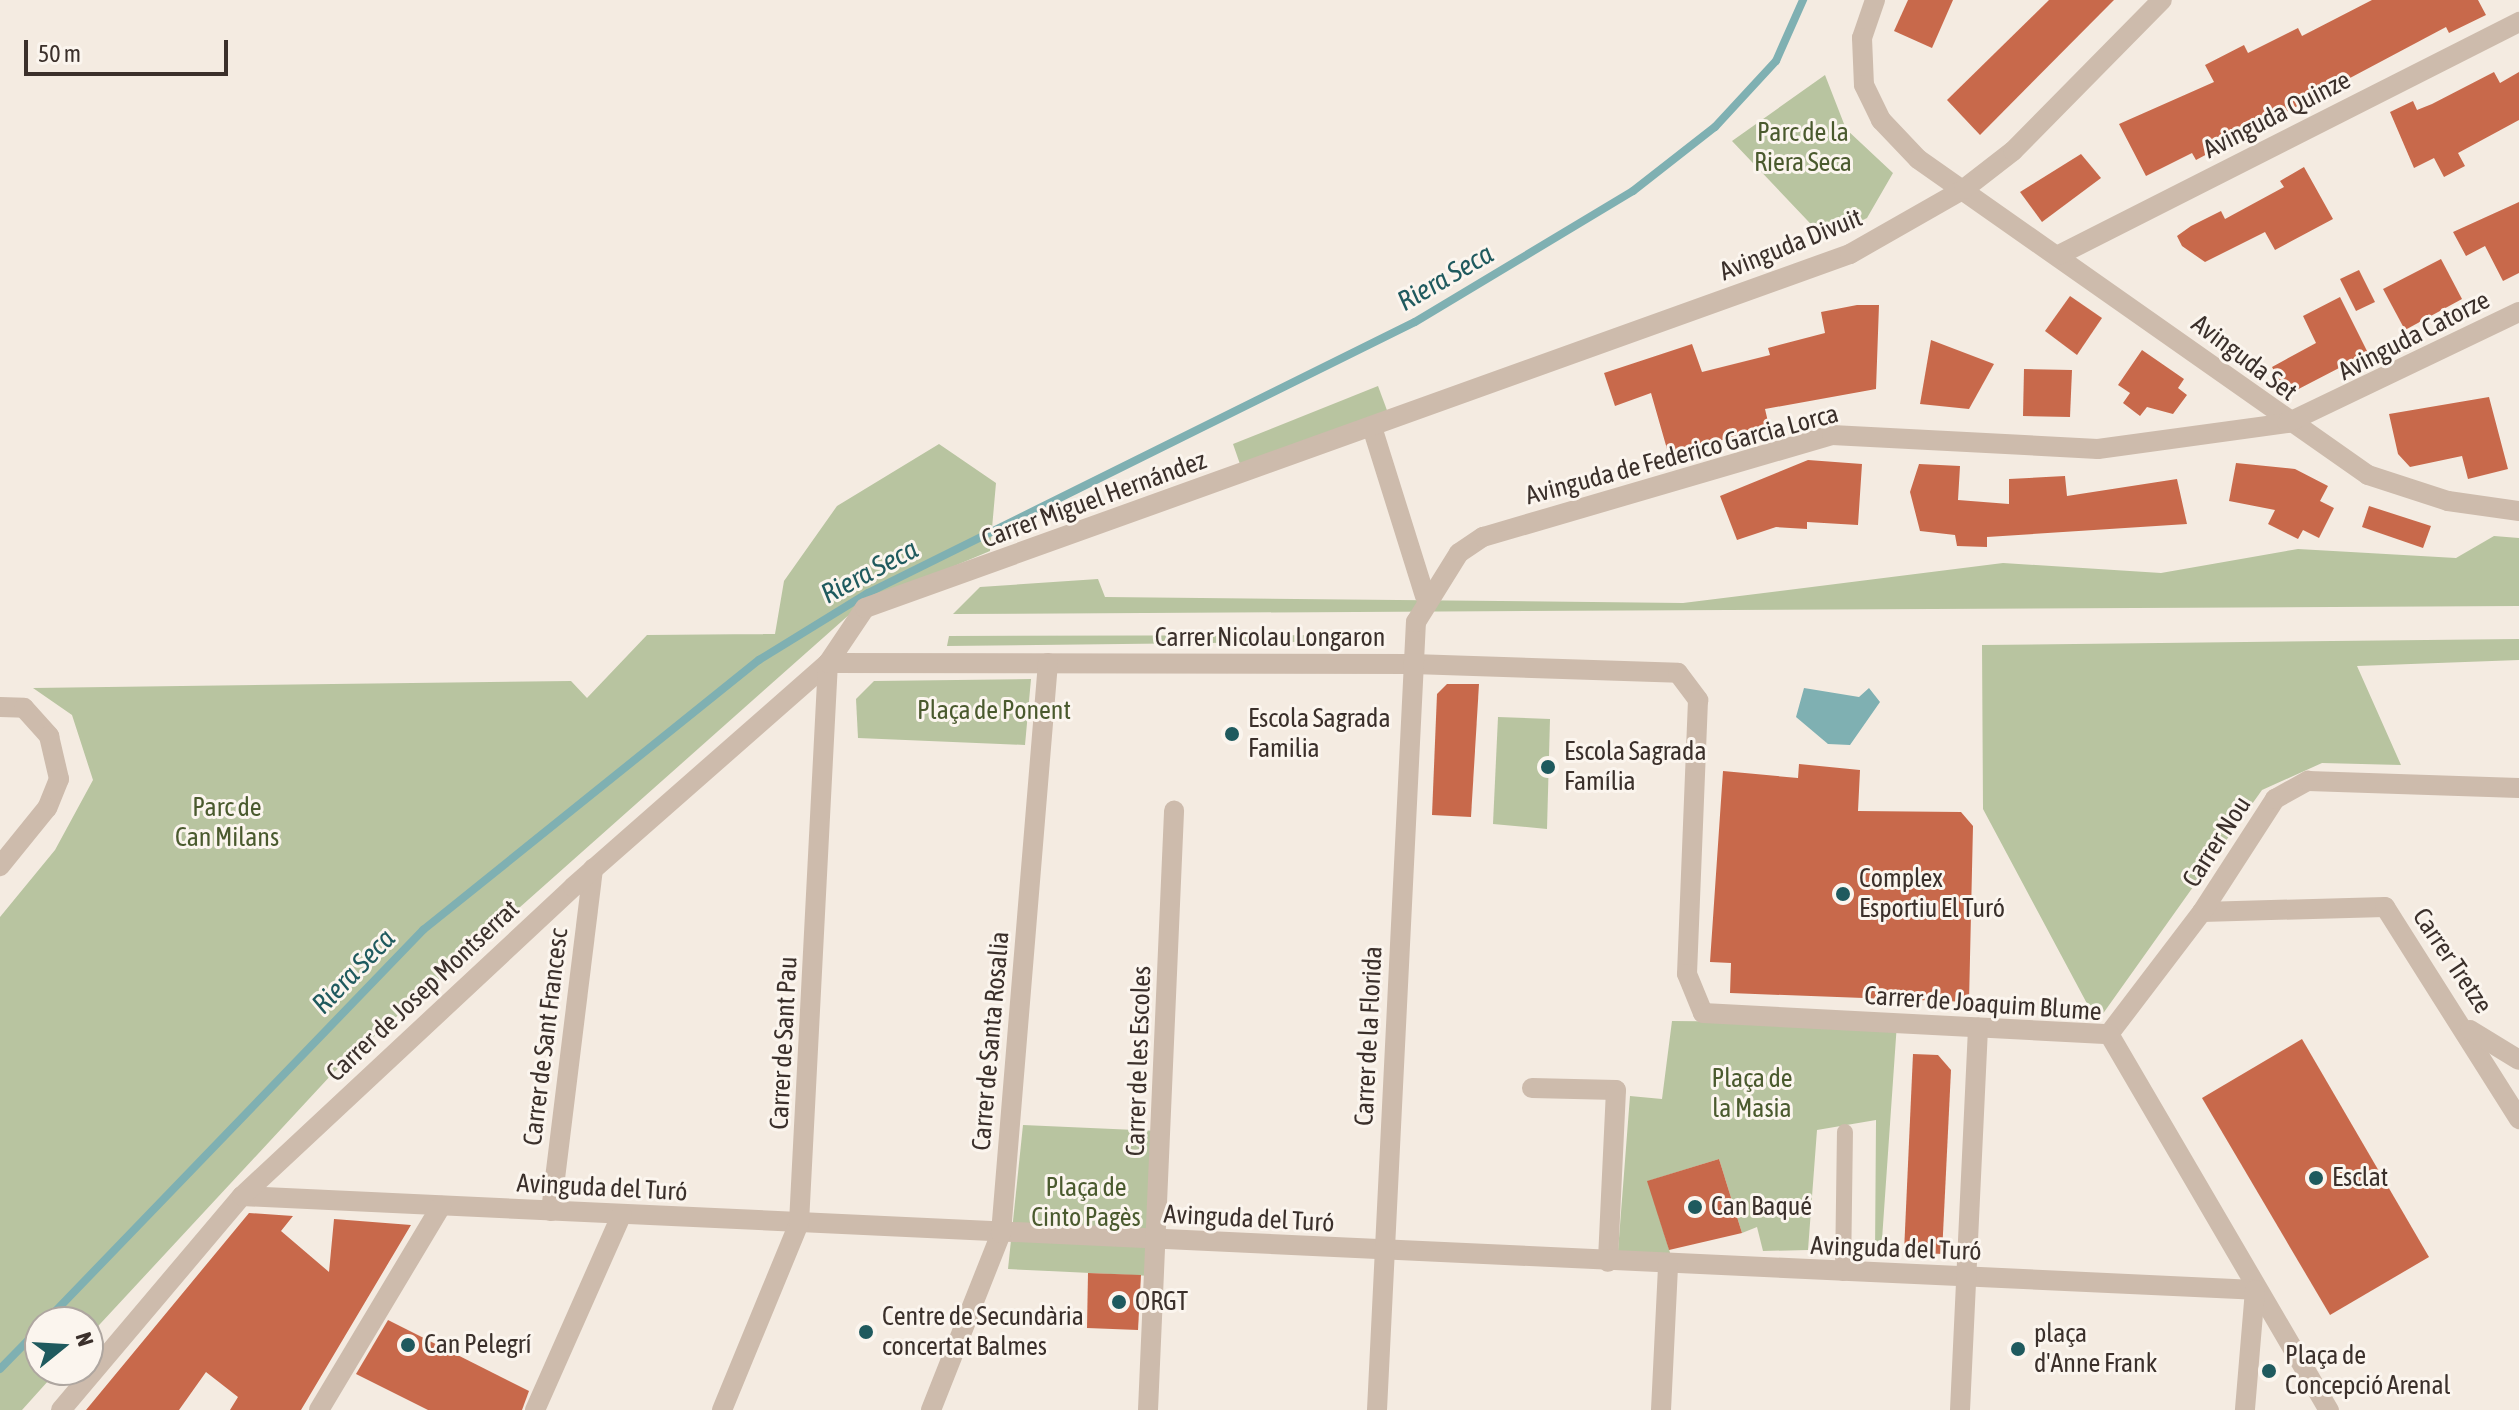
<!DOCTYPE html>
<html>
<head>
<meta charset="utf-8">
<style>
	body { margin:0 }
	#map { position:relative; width:2519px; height:1410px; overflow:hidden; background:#f4ebe1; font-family:"Asap Condensed",sans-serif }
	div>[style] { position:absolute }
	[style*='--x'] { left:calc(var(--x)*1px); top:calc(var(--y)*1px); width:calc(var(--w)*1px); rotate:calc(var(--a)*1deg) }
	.green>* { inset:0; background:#b8c4a0 }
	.water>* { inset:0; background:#7fb0b2 }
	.stream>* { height:8px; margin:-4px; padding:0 4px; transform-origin:4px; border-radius:4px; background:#7fb0b2 }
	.building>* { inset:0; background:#c8694b }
	.lane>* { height:16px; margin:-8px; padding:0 8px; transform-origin:8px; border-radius:8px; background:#cdbbac }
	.street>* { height:20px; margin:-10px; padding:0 10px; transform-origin:10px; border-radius:10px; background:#cdbbac }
	.dots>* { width:22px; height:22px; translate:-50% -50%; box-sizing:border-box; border:4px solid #fbf5ee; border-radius:50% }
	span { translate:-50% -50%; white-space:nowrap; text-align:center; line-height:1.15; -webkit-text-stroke:6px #fbf5ee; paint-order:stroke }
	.street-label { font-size:26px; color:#3b302b }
	.park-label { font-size:26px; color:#4a5a2e }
	.poi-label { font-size:26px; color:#3b302b }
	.left { translate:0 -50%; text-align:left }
	.water-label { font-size:28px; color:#1f5a5e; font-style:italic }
	.north { position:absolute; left:24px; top:1306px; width:80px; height:80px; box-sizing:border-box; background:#fbf5ee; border:2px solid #aea6a0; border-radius:50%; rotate:72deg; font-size:22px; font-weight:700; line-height:32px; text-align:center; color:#3b302b }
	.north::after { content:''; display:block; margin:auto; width:28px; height:36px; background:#1f5a5e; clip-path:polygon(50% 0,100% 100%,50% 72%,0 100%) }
	.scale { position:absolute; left:24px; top:40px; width:204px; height:36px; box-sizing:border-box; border:4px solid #3b302b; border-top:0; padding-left:10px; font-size:24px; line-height:28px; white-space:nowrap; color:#3b302b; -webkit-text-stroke:6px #fbf5ee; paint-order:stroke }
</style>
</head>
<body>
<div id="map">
	<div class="green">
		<i style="clip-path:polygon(1825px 75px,1846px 129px,1893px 173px,1867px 218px,1825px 239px,1732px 141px)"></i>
		<i style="clip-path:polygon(1378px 386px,1388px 413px,1241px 467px,1233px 444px)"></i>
		<i style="clip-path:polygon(939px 444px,996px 483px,990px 551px,859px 606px,333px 1073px,88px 1337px,88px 1322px,40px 1322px,40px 1370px,58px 1370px,22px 1410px,0 1410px,0 917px,55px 850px,93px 780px,72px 715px,33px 688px,571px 681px,587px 698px,647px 635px,775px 634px,784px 581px,837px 506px)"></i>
		<i style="clip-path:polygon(2494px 536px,2519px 538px,2519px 606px,953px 614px,980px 587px,1098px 579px,1105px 597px,1683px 603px,2003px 563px,2161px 573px,2298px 549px,2456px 558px)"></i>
		<i style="clip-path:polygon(1372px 635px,1372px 641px,947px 646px,949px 636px)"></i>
		<i style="clip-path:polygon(2519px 639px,2519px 660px,2357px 666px,2401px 765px,2322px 763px,2262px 790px,2102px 1015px,2091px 1011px,1983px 809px,1982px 645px)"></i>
		<i style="clip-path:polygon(1031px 679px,1025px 745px,858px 738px,856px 699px,874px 681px)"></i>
		<i style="clip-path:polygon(1498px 717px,1550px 719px,1547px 829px,1493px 824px)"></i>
		<i style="clip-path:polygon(1672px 1021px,1897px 1023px,1881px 1254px,1875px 1254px,1876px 1120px,1817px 1130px,1808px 1250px,1763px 1251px,1757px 1227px,1742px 1233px,1719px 1159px,1648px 1181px,1671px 1256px,1618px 1251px,1630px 1096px,1662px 1099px)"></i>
		<i style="clip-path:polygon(1023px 1125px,1158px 1131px,1152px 1276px,1008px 1269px)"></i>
	</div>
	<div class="water">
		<i style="clip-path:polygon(1804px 688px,1859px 697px,1869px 688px,1880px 702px,1850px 745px,1828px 744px,1796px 717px)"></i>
	</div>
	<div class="stream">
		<i style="--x:45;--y:1322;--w:545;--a:-46.04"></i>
		<i style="--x:423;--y:930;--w:431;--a:-38.8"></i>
		<i style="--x:759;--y:660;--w:128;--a:-31.6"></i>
		<i style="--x:868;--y:593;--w:610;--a:-26.36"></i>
		<i style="--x:1415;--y:322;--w:254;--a:-31"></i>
		<i style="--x:1633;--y:191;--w:104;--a:-38"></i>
		<i style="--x:1715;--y:127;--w:90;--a:-47.3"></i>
		<i style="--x:1776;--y:61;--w:67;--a:-66.1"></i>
		<i style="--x:0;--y:1369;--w:57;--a:-45.7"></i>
	</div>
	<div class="building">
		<i style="clip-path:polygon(1908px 0,1953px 0,1932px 48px,1894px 31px)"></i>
		<i style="clip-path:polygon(2049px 0,2114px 0,1980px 135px,1947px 100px)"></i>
		<i style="clip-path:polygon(2372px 0,2478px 0,2486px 15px,2449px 33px,2446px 27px,2196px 160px,2192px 153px,2146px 176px,2119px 124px,2214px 82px,2205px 65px,2244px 45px,2248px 53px,2298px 28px,2302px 36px)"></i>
		<i style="clip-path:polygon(2494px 72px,2500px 83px,2519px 72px,2519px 120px,2458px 153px,2465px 166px,2444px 177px,2434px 158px,2414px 168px,2390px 112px,2413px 101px,2417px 110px,2432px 104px)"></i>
		<i style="clip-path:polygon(2081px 154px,2101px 178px,2042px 222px,2020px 192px)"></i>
		<i style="clip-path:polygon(2304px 167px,2333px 219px,2275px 250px,2265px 232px,2205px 262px,2182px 246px,2177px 236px,2191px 226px,2221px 211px,2225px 219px,2284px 187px,2280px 181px)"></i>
		<i style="clip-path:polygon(2519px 202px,2519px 273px,2503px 281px,2485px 246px,2466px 256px,2453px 232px)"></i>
		<i style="clip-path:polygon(2441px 259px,2462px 299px,2405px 330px,2383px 289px)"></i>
		<i style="clip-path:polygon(2359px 270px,2375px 302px,2356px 311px,2340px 279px)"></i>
		<i style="clip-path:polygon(2070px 296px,2102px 318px,2077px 355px,2045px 331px)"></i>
		<i style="clip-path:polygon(2340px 297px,2368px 353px,2287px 395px,2272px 367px,2316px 343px,2303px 316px)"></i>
		<i style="clip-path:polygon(1857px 305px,1879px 305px,1876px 389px,1765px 409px,1769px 426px,1669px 456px,1651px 393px,1615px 406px,1604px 373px,1692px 344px,1702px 372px,1770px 355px,1768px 348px,1825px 333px,1821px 312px)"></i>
		<i style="clip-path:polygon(1931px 340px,1994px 364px,1969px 409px,1920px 404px)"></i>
		<i style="clip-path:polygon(2142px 350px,2184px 379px,2178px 388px,2187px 395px,2173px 414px,2147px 407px,2140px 416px,2123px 403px,2130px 393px,2118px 385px)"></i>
		<i style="clip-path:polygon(2024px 369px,2072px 370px,2070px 417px,2023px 416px)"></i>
		<i style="clip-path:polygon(2489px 397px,2508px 469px,2468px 479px,2462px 456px,2410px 467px,2398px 454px,2389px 414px)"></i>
		<i style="clip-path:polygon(1808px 460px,1862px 464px,1858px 525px,1807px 522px,1807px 529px,1776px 527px,1737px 540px,1720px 496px)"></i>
		<i style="clip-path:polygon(2236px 463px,2295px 469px,2328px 486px,2320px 501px,2334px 508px,2319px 538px,2303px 530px,2298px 539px,2268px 524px,2275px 510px,2229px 501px)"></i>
		<i style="clip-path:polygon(1919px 464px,1960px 466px,1958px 500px,2009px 504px,2009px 479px,2065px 476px,2067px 496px,2177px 479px,2187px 524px,1987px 537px,1987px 547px,1957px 546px,1955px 535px,1920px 531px,1910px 492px)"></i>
		<i style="clip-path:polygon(2369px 506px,2431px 526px,2423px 548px,2362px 527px)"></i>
		<i style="clip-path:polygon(1447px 684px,1479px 684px,1471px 817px,1432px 815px,1437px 694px)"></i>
		<i style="clip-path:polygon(1799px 764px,1860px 770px,1858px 811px,1961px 812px,1973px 826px,1969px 1002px,1730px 993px,1731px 963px,1710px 962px,1723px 771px,1798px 778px)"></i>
		<i style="clip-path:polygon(2302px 1039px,2429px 1257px,2330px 1315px,2202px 1098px)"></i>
		<i style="clip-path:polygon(1913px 1054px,1938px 1055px,1951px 1070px,1942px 1254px,1904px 1252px)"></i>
		<i style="clip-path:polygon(1719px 1159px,1742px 1233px,1669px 1250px,1647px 1181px)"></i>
		<i style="clip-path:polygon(249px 1213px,293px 1216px,281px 1231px,329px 1272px,334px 1219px,411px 1225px,301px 1410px,230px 1410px,238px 1397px,206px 1372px,179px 1410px,86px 1410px)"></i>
		<i style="clip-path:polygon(1088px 1273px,1141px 1275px,1138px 1330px,1087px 1328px)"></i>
		<i style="clip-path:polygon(388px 1320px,529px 1391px,522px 1410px,428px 1410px,356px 1374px)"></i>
	</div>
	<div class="lane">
		<i style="--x:1843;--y:1273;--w:141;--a:-89.2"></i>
	</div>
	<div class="street">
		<i style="--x:1875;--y:0;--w:40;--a:108.9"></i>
		<i style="--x:1862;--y:38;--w:47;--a:87.6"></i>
		<i style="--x:1864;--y:85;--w:39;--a:64"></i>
		<i style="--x:1881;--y:120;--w:54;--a:46.5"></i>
		<i style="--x:1918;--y:159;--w:550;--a:35.08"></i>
		<i style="--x:2368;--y:475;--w:84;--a:18"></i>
		<i style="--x:2448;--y:501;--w:72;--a:8"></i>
		<i style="--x:2059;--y:255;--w:516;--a:-26.86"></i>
		<i style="--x:1372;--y:427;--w:177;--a:72.6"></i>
		<i style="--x:0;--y:707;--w:24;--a:2"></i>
		<i style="--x:24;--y:708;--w:38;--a:48"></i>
		<i style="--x:49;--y:736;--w:44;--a:76.9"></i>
		<i style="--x:59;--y:779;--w:31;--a:112"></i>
		<i style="--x:47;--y:808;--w:75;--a:129"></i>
		<i style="--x:2202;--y:912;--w:183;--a:-1.6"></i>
		<i style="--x:2385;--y:907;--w:251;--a:57.7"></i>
		<i style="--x:2470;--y:1030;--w:57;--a:31.5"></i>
		<i style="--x:2109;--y:1034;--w:153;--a:-52.7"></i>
		<i style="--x:2202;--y:912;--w:135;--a:-57.1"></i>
		<i style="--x:2275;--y:799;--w:38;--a:-29"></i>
		<i style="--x:2308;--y:781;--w:211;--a:1.9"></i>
		<i style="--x:2109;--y:1034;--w:436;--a:59.7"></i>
		<i style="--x:1532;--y:1088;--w:84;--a:1.4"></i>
		<i style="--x:1616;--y:1090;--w:172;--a:92.7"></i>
		<i style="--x:242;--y:1196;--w:2015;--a:2.67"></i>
		<i style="--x:2255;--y:1290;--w:120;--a:94.8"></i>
		<i style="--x:551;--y:1211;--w:345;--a:-83"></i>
		<i style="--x:61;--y:1410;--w:280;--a:-49.8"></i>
		<i style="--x:242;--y:1196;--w:453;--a:-43"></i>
		<i style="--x:573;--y:887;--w:339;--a:-41.3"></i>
		<i style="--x:828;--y:663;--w:66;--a:-56.1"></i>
		<i style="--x:865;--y:608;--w:1047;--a:-19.77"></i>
		<i style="--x:1850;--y:254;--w:131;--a:-29.7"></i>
		<i style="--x:1964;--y:189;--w:62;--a:-37.8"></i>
		<i style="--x:2013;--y:151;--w:212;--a:-45.4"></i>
		<i style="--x:319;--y:1410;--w:238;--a:-59.1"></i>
		<i style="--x:535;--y:1410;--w:214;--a:-66.1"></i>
		<i style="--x:722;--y:1410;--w:202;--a:-67.6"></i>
		<i style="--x:799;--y:1223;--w:561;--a:-87.04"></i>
		<i style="--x:828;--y:663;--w:585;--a:0.1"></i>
		<i style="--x:1413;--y:664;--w:265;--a:1.9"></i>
		<i style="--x:1678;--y:673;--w:34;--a:53"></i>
		<i style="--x:1698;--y:700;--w:274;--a:92.3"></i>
		<i style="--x:1687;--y:974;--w:42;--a:67.7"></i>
		<i style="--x:1703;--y:1013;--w:407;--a:3"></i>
		<i style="--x:931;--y:1410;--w:190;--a:-68.4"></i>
		<i style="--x:1001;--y:1233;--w:572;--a:-85.29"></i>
		<i style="--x:1148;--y:1410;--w:600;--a:-87.51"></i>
		<i style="--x:1377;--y:1410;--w:789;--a:-87.17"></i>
		<i style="--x:1416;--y:622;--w:81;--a:-58.1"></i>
		<i style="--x:1459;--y:553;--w:29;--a:-34"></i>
		<i style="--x:1483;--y:537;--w:364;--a:-16.3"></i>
		<i style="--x:1832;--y:435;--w:266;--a:3"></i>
		<i style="--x:2098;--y:449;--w:191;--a:-7.8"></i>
		<i style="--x:2287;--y:423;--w:257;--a:-25.6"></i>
		<i style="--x:1661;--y:1410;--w:144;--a:-87.2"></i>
		<i style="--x:1960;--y:1410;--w:383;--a:-87.3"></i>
	</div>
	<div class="dots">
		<i style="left:1232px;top:734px;background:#1f5a5e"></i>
		<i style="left:1548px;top:767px;background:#1f5a5e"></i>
		<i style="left:1843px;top:894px;background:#1f5a5e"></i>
		<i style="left:2316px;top:1178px;background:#1f5a5e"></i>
		<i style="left:1695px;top:1207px;background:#1f5a5e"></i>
		<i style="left:1119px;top:1302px;background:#1f5a5e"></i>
		<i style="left:866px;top:1332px;background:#1f5a5e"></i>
		<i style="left:408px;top:1345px;background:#1f5a5e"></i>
		<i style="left:2018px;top:1349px;background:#1f5a5e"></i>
		<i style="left:2269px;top:1371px;background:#1f5a5e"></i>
	</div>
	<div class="street-label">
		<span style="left:2277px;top:115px;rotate:-27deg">Avinguda Quinze</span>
		<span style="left:1791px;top:245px;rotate:-22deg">Avinguda Divuit</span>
		<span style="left:2414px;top:336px;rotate:-27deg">Avinguda Catorze</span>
		<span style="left:2244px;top:358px;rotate:37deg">Avinguda Set</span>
		<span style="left:1682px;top:455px;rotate:-15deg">Avinguda de Federico Garcia Lorca</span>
		<span style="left:1094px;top:500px;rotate:-20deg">Carrer Miguel Hernández</span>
		<span style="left:1270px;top:638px">Carrer Nicolau Longaron</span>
		<span style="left:2217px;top:842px;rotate:-57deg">Carrer Nou</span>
		<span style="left:2452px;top:961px;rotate:56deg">Carrer Tretze</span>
		<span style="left:423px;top:991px;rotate:-43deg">Carrer de Josep Montserrat</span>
		<span style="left:1983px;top:1004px;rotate:4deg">Carrer de Joaquim Blume</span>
		<span style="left:1369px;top:1036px;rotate:-87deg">Carrer de la Florida</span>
		<span style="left:546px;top:1037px;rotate:-83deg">Carrer de Sant Francesc</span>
		<span style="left:991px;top:1041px;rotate:-85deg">Carrer de Santa Rosalia</span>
		<span style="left:784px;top:1043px;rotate:-87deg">Carrer de Sant Pau</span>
		<span style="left:1139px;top:1061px;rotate:-88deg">Carrer de les Escoles</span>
		<span style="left:602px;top:1188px;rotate:3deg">Avinguda del Turó</span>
		<span style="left:1249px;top:1219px;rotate:3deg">Avinguda del Turó</span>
		<span style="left:1896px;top:1249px;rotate:2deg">Avinguda del Turó</span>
	</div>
	<div class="park-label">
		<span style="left:1803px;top:148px">Parc de la<br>Riera Seca</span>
		<span style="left:994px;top:711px">Plaça de Ponent</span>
		<span style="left:227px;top:823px">Parc de<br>Can Milans</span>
		<span style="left:1752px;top:1094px">Plaça de<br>la Masia</span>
		<span style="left:1086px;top:1203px">Plaça de<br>Cinto Pagès</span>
	</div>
	<div class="poi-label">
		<span class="left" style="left:1248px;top:734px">Escola Sagrada<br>Familia</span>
		<span class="left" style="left:1564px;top:767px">Escola Sagrada<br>Família</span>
		<span class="left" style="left:1859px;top:894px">Complex<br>Esportiu El Turó</span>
		<span class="left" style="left:2332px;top:1178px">Esclat</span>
		<span class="left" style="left:1711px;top:1207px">Can Baqué</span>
		<span class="left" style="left:1135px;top:1302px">ORGT</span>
		<span class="left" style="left:882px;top:1332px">Centre de Secundària<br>concertat Balmes</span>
		<span class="left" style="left:2034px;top:1349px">plaça<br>d'Anne Frank</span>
		<span class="left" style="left:424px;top:1345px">Can Pelegrí</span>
		<span class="left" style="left:2285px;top:1371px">Plaça de<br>Concepció Arenal</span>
	</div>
	<div class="water-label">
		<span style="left:1445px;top:277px;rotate:-30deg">Riera Seca</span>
		<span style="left:869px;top:571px;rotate:-28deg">Riera Seca</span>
		<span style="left:353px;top:971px;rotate:-46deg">Riera Seca</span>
	</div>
	<div class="north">N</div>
	<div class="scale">50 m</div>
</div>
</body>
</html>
